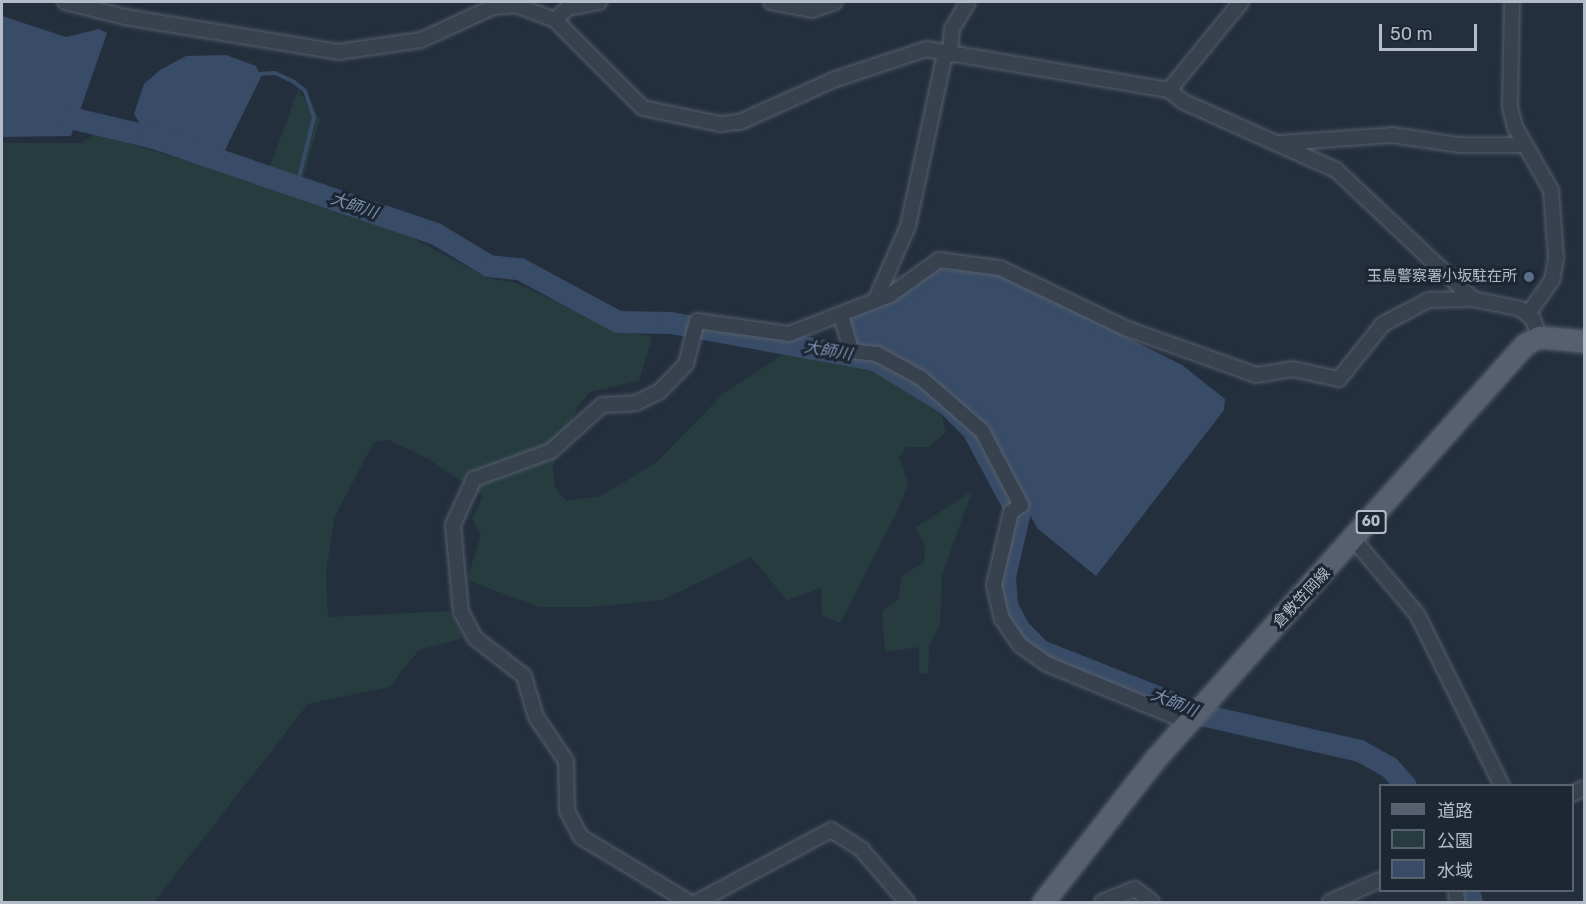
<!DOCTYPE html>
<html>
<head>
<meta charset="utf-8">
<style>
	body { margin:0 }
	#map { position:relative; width:1586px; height:904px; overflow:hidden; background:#242f3e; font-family:Rubik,"Noto Sans JP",sans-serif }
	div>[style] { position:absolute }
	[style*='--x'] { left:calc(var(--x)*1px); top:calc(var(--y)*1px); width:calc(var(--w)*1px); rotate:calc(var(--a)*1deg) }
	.green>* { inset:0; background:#263c3f }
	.water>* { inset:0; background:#394c67 }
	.stream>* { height:4px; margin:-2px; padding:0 2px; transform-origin:2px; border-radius:2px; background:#394c67 }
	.river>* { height:22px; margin:-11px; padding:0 11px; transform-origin:11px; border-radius:11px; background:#394c67 }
	.roads { filter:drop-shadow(0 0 2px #565f6c) drop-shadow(0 0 2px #565f6c) }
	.street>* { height:14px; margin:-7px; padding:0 7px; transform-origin:7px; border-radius:7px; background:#38414e }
	.primary>* { height:21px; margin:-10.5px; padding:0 10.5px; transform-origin:10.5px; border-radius:10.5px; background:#56606e }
	.dots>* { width:16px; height:16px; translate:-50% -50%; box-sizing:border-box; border:3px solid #1d2633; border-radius:50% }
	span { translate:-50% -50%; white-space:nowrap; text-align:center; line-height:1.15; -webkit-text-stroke:6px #1d2633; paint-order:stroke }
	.shield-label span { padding:2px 4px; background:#1d2633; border:2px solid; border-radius:4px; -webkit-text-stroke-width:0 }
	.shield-label { font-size:14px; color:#b4bcc9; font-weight:700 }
	.poi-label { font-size:15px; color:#b4bcc9 }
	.right { translate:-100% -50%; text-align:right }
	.street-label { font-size:15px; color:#b4bcc9 }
	.water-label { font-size:16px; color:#7c92b1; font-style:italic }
	.frame { position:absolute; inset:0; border:3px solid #b4bcc9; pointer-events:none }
	.legend { position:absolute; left:1379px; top:784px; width:195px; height:108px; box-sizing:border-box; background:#1d2633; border:2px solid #59626f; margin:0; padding:8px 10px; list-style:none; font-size:18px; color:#b4bcc9 }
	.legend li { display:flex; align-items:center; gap:12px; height:30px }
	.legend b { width:30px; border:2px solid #59626f }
	.scale { position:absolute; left:1379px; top:24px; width:98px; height:27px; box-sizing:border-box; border:3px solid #b4bcc9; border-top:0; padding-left:8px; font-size:18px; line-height:21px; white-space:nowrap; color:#b4bcc9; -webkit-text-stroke:4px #1d2633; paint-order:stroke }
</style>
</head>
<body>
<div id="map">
	<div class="green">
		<i style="clip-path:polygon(298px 90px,320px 119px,299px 193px,399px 231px,488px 278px,516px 283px,617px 330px,652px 337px,639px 381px,590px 392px,578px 406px,553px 466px,555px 488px,567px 501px,601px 496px,657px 462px,723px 394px,787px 352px,871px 366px,939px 405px,946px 432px,929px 447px,907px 447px,899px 457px,908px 483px,898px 510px,840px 623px,822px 615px,821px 588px,787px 600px,751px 557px,662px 600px,592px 607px,539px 607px,467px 580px,481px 535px,472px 518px,483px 496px,430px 460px,389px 440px,374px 442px,335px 516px,326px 571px,328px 617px,450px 611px,463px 638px,419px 650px,389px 687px,308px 704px,154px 902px,2px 902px,2px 143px,81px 143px,96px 133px,263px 185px)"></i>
		<i style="clip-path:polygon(972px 491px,942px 575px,940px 625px,929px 645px,928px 673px,919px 674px,919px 647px,885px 652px,882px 611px,899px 599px,901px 577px,924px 562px,925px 544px,915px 528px)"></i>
	</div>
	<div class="water">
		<i style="clip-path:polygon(2px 16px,66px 37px,99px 29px,107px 33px,71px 136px,2px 137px)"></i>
		<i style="clip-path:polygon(226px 55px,256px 66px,261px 77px,224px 152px,140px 124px,134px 114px,144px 84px,160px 70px,186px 56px)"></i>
		<i style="clip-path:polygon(940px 265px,993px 270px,1182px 365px,1225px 399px,1224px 410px,1096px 576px,1038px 529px,971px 412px,938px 384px,880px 350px,855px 344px,845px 318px)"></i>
	</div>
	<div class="stream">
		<i style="--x:258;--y:74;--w:17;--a:-3"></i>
		<i style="--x:275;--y:73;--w:21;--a:25"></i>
		<i style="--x:294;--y:82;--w:14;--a:39"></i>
		<i style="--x:305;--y:91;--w:28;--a:71"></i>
		<i style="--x:314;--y:117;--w:71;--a:103.8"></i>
	</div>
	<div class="river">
		<i style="--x:62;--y:116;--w:91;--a:13.3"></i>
		<i style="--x:151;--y:137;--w:301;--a:18.8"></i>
		<i style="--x:436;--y:234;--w:62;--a:31.1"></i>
		<i style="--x:489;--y:266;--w:31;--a:6"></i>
		<i style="--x:520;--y:269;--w:111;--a:28.4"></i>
		<i style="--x:618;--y:322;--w:53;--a:1.1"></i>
		<i style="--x:671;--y:323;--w:207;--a:10.3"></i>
		<i style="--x:875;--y:360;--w:84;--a:31.4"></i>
		<i style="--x:947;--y:404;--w:37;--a:45"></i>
		<i style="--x:973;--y:430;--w:98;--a:61.9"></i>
		<i style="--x:1019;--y:516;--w:63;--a:102.9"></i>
		<i style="--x:1005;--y:577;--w:29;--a:86"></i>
		<i style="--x:1007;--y:606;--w:26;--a:62"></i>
		<i style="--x:1019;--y:629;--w:31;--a:45"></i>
		<i style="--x:1041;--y:651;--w:177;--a:21.5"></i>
		<i style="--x:1206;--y:716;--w:158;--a:12.8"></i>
		<i style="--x:1360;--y:751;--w:33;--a:29"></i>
		<i style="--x:1389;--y:767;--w:25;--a:48"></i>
		<i style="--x:1468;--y:890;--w:13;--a:72"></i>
	</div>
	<div class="roads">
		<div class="street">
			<i style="--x:65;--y:2;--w:62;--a:14"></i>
			<i style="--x:125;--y:17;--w:216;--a:9.3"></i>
			<i style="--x:338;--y:52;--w:84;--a:-8.2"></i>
			<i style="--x:421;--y:40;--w:79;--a:-24.6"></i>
			<i style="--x:493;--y:7;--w:23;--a:-5"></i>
			<i style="--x:516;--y:5;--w:42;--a:21"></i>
			<i style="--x:555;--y:20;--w:124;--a:45"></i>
			<i style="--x:643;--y:108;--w:79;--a:11.7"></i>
			<i style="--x:720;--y:124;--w:20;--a:-6"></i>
			<i style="--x:740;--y:122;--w:102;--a:-24.3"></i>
			<i style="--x:833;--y:80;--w:98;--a:-18.4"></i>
			<i style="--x:926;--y:49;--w:246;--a:9.6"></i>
			<i style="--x:1169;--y:90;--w:17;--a:40"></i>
			<i style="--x:1182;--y:101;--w:169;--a:24.1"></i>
			<i style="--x:1336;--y:170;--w:188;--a:43.3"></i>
			<i style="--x:1473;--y:299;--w:49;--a:11.8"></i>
			<i style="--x:1521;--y:309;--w:16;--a:40"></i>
			<i style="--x:1533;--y:319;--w:19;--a:72"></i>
			<i style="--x:771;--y:2;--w:42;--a:11"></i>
			<i style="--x:812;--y:10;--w:24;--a:-19"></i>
			<i style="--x:1512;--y:2;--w:105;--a:91.1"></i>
			<i style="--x:1510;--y:107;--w:21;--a:76"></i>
			<i style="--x:1515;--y:127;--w:73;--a:60.3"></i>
			<i style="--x:1551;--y:190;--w:68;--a:85.8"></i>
			<i style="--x:1556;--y:258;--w:22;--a:100"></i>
			<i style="--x:1552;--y:280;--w:42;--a:125.2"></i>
			<i style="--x:555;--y:20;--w:18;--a:-43"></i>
			<i style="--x:568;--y:8;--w:32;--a:-11"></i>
			<i style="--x:950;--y:55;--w:26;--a:-86"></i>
			<i style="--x:952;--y:29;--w:31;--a:-59"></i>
			<i style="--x:1169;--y:90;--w:114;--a:-50.7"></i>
			<i style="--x:1279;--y:143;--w:113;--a:-4"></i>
			<i style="--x:1392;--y:135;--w:69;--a:8.4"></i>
			<i style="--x:1460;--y:145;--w:65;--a:0"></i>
			<i style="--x:876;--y:299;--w:80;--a:-66.3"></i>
			<i style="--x:908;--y:226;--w:176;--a:-77.9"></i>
			<i style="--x:841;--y:315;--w:37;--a:74"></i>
			<i style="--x:851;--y:351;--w:26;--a:7"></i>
			<i style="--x:877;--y:354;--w:50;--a:28.6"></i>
			<i style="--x:921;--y:378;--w:81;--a:41"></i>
			<i style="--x:982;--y:431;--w:84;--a:62.2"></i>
			<i style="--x:1021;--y:505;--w:12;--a:145"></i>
			<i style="--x:1011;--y:512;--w:75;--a:103.1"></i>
			<i style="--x:994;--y:585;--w:35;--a:77"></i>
			<i style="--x:1002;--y:619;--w:32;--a:55"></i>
			<i style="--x:1020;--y:645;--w:33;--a:35"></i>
			<i style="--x:1047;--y:664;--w:152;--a:22.4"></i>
			<i style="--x:1355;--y:541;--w:96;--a:49.7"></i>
			<i style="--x:1417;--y:614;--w:192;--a:63.7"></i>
			<i style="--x:1572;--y:794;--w:13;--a:-27"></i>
			<i style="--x:1456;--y:890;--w:12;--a:85"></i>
			<i style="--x:689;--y:902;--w:126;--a:-149"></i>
			<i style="--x:581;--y:837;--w:30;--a:-118"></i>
			<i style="--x:567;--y:811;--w:50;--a:-91.1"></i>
			<i style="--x:566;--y:761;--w:53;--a:-124.3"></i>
			<i style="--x:536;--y:717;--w:43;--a:-106.3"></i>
			<i style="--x:524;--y:676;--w:62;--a:-142.2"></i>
			<i style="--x:475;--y:638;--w:30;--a:-118"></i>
			<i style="--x:461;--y:612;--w:87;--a:-95.3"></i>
			<i style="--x:453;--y:525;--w:51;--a:-65.5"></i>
			<i style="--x:474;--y:479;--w:82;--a:-20"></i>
			<i style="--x:551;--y:451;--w:69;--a:-42"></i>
			<i style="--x:602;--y:405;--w:34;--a:-3"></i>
			<i style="--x:636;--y:403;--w:25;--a:-26"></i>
			<i style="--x:659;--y:392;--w:39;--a:-46"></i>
			<i style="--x:686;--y:364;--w:44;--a:-75.7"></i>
			<i style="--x:697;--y:321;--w:93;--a:8"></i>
			<i style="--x:789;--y:334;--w:108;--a:-21.1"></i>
			<i style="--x:890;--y:295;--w:60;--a:-35.5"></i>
			<i style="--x:939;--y:260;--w:62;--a:7.5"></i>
			<i style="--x:1000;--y:268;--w:139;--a:25.6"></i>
			<i style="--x:1125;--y:328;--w:139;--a:19.7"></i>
			<i style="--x:1256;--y:375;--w:36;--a:-9"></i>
			<i style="--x:1292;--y:369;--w:48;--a:12"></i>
			<i style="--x:1339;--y:379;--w:70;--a:-51.3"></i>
			<i style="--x:1383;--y:324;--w:52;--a:-27.6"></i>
			<i style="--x:1429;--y:300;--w:44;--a:-1.3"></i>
			<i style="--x:697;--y:902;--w:152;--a:-28.2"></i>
			<i style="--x:831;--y:830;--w:36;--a:32"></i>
			<i style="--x:861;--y:849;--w:70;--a:49"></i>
			<i style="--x:1102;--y:902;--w:35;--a:-22"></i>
			<i style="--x:1135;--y:889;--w:21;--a:37"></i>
			<i style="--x:1330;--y:902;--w:55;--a:-23.7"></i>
		</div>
		<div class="primary">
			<i style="--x:1043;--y:902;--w:182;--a:-51.9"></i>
			<i style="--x:1155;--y:759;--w:556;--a:-48.28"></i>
			<i style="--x:1525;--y:344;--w:16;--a:-27"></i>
			<i style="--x:1539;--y:337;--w:45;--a:5.1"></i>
		</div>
	</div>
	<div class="dots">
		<i style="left:1529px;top:277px;background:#5c6f8a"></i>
	</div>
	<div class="shield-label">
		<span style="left:1371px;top:522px">60</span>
	</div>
	<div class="poi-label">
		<span class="right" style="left:1517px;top:277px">玉島警察署小坂駐在所</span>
	</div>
	<div class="street-label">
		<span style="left:1302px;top:598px;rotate:-47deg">倉敷笠岡線</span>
	</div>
	<div class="water-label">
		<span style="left:354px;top:206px;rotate:19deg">大師川</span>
		<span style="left:828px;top:351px;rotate:10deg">大師川</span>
		<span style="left:1174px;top:703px;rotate:22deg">大師川</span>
	</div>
	<div class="frame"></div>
	<ul class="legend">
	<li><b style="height:8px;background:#56606e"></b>道路</li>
	<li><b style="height:16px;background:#263c3f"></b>公園</li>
	<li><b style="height:16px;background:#394c67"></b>水域</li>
	</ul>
	<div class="scale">50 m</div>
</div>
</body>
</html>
